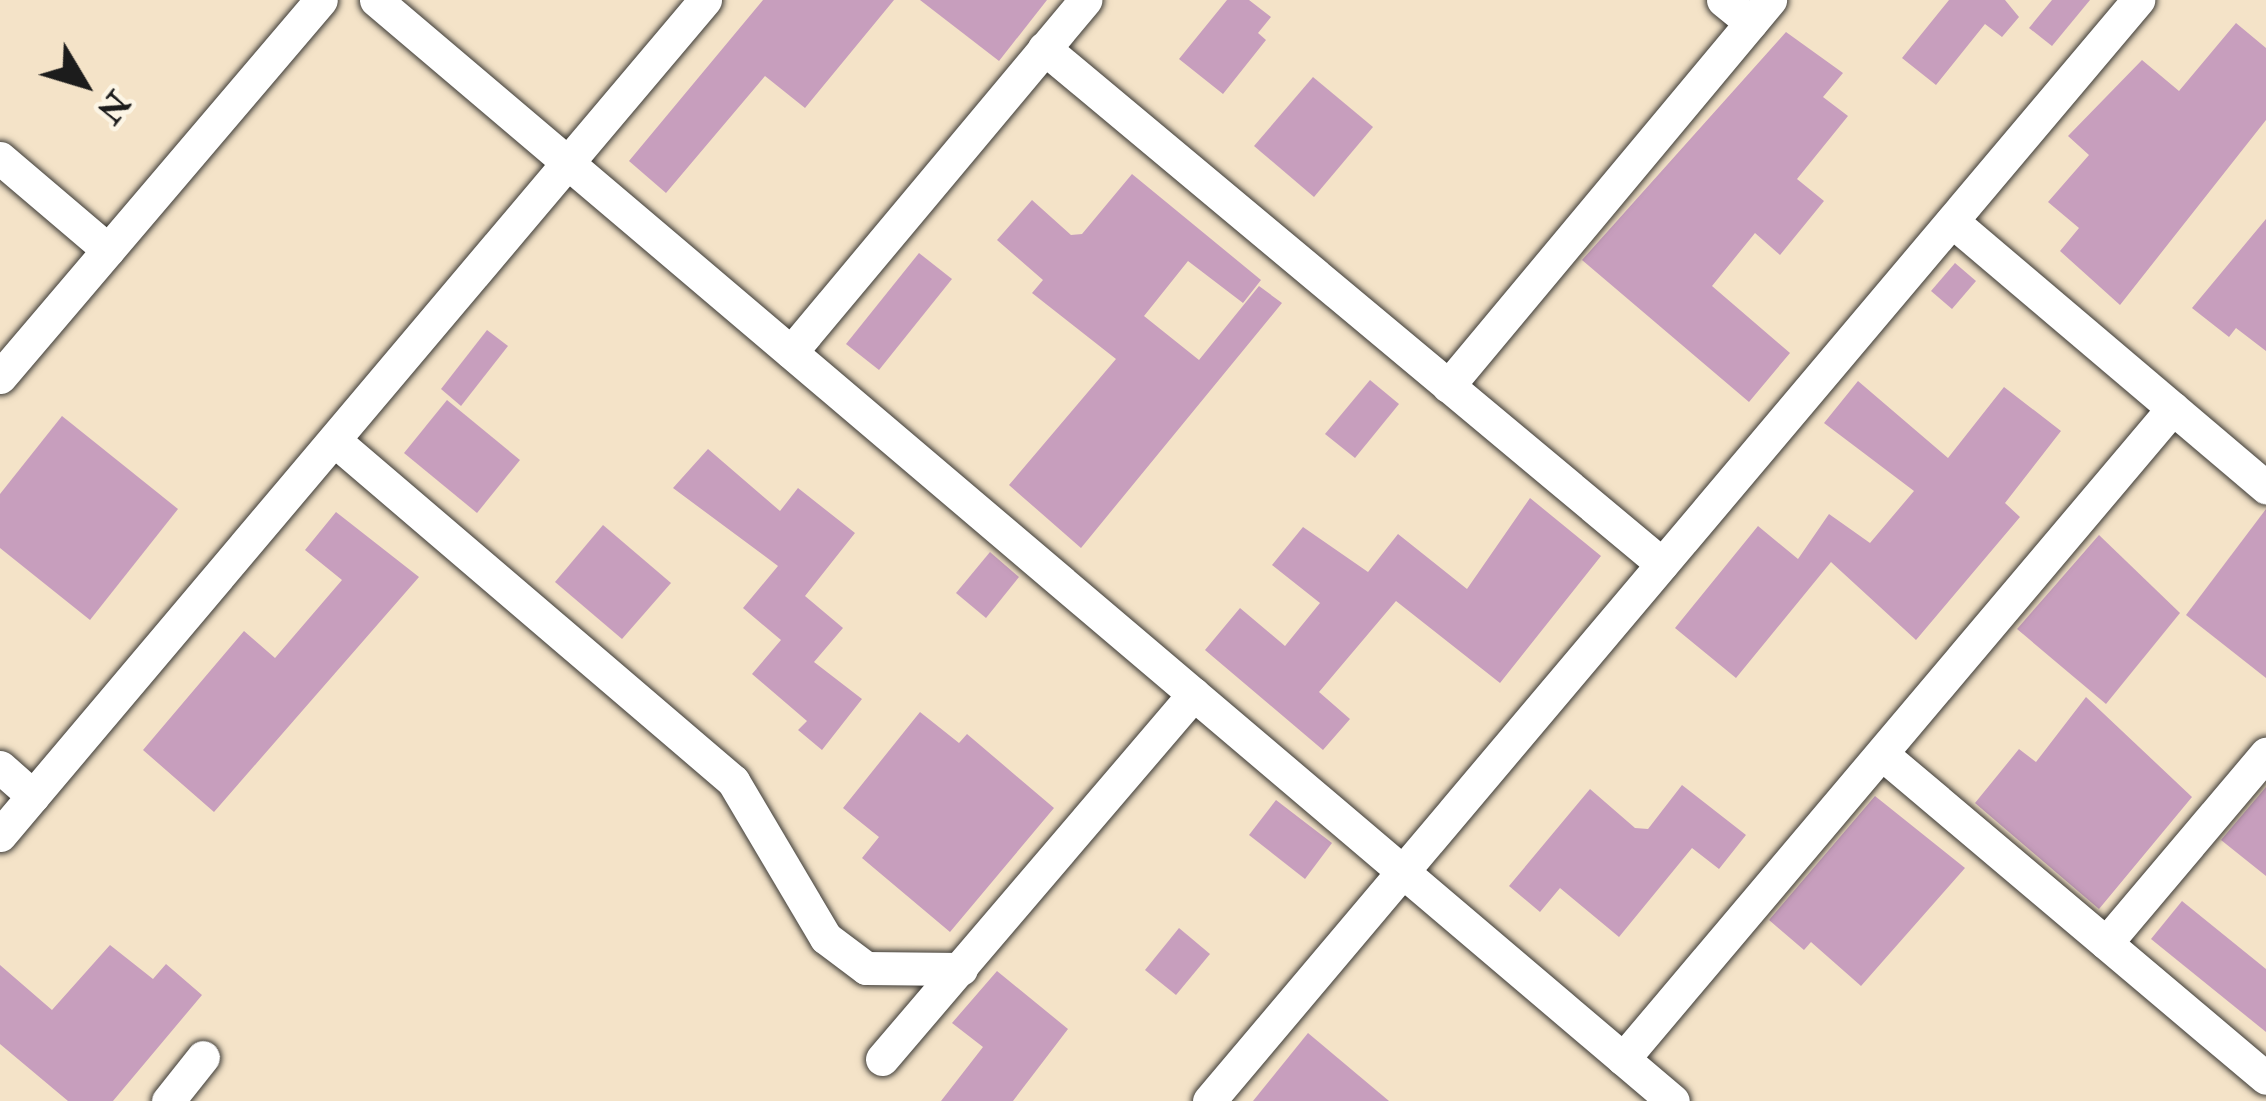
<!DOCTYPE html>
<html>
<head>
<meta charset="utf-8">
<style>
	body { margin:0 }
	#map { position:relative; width:2266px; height:1101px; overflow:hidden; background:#f4e3c8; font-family:"IM FELL Double Pica",serif }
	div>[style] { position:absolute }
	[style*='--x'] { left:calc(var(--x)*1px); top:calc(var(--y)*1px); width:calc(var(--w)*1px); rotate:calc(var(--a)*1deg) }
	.building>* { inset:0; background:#c79ebd }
	.roads { filter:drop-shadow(0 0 3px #3c3a36) drop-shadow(0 0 3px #3c3a36) }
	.street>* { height:33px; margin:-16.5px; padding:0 16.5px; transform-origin:16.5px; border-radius:16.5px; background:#fff }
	span { translate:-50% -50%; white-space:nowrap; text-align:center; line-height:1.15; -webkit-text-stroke:9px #fcf5e5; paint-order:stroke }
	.north { position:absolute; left:24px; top:24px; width:120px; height:120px; -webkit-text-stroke:9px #fcf5e5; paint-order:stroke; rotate:128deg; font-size:33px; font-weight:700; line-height:48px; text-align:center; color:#1c1c1c }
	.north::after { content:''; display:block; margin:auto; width:42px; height:54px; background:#1c1c1c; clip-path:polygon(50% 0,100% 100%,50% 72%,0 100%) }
</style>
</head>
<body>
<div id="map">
	<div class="building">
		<i style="clip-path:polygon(763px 0,894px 0,805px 108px,765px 76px,666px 193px,629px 161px)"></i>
		<i style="clip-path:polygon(920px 0,1047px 0,999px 61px)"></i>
		<i style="clip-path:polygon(1227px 0,1249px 0,1271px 17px,1258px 33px,1266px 40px,1223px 94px,1179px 59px)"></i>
		<i style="clip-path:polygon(1949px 0,2005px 0,2019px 17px,2002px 37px,1985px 24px,1936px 85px,1902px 58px)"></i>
		<i style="clip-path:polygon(2052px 0,2090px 0,2052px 46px,2029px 28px)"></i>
		<i style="clip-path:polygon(2236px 23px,2266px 48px,2266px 120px,2120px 305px,2060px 251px,2079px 228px,2048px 202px,2089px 155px,2068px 136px,2142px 60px,2179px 91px)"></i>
		<i style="clip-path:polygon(1786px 32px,1843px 73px,1823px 97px,1848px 116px,1797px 179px,1824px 201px,1780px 255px,1755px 233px,1712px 286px,1790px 353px,1749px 402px,1582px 260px)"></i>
		<i style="clip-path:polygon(1313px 77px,1373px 127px,1314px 197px,1254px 146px)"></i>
		<i style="clip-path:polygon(1132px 174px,1261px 280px,1243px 303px,1188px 261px,1144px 316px,1199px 360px,1259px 286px,1282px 303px,1081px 548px,1009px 485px,1116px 359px,1032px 293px,1043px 280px,997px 240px,1032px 200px,1071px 235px,1082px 234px)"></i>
		<i style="clip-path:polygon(2266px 219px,2266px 351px,2236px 328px,2229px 337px,2192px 308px)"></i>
		<i style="clip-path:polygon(919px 253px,952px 279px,879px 370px,846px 344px)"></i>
		<i style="clip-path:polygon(1955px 263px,1976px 281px,1952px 309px,1931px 291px)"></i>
		<i style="clip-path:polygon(487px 330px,508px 346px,461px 406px,441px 389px)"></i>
		<i style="clip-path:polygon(1370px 380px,1399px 404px,1355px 458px,1325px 434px)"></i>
		<i style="clip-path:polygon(1858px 381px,1948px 458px,2004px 387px,2061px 431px,2005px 503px,2020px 517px,1916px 640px,1831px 562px,1736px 678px,1675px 628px,1758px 526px,1798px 559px,1829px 514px,1870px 543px,1914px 491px,1824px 423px)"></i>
		<i style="clip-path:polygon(447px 400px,520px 460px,477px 513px,404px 453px)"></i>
		<i style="clip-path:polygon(62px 416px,178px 509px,90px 620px,0 548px,0 494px)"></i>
		<i style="clip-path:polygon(708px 449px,780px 511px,798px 488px,855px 533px,805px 596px,843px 628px,814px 662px,862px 699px,822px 750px,798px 730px,807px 721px,752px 674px,781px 640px,743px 608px,778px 566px,673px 488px)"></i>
		<i style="clip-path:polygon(1530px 498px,1601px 556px,1500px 683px,1396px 601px,1319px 692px,1350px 719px,1323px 750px,1205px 650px,1240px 608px,1285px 646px,1320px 603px,1272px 565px,1303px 527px,1368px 572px,1398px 534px,1467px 589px)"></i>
		<i style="clip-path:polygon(2266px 509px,2266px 678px,2186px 615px)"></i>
		<i style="clip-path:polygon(336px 512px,419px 577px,214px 812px,143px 750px,244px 631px,275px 658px,342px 580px,305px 550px)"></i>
		<i style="clip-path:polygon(603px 525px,671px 583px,622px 639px,555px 582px)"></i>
		<i style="clip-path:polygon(2099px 535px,2180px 613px,2106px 704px,2017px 629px)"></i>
		<i style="clip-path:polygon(990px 552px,1019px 577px,986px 618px,956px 593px)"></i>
		<i style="clip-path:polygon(2086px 697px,2192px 797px,2099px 909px,1975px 803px,2019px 749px,2036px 762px)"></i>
		<i style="clip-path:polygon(920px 712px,959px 743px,967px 734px,1054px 808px,950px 932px,862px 858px,879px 837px,843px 808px)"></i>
		<i style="clip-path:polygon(1682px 785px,1746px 835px,1719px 869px,1692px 848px,1619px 937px,1560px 888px,1540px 912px,1509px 886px,1590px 789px,1635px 828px,1648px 829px)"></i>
		<i style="clip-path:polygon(2266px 787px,2266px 876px,2221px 840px)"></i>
		<i style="clip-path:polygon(1875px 796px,1965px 868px,1861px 986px,1811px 942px,1804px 950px,1769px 920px)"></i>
		<i style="clip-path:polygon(1276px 800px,1332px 843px,1305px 879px,1249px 835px)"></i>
		<i style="clip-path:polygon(2182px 901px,2266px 969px,2266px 1032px,2151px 939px)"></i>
		<i style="clip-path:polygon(1179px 928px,1210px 954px,1176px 995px,1145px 970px)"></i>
		<i style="clip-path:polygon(110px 945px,153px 979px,166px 964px,202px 995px,113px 1101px,68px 1101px,0 1044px,0 965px,52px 1010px)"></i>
		<i style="clip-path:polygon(997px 971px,1068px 1029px,1013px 1101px,941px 1101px,983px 1047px,952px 1023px)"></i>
		<i style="clip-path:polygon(1308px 1033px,1389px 1101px,1253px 1101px)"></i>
	</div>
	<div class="roads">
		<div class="street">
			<i style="--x:376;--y:0;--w:1701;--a:40.33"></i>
			<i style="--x:1723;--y:0;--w:36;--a:39"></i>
			<i style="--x:1044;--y:48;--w:805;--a:39.86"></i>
			<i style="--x:0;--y:158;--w:142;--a:40.4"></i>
			<i style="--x:1952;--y:221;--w:412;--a:40.3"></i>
			<i style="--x:791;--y:352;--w:459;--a:-50.1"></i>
			<i style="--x:0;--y:377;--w:495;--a:-49.6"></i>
			<i style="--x:1448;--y:386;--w:503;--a:-50.17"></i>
			<i style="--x:334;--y:440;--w:525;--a:40.52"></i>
			<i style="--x:733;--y:781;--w:182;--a:59.4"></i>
			<i style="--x:826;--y:938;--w:50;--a:36.9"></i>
			<i style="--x:866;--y:968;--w:95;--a:0.6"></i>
			<i style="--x:1882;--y:754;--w:502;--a:40.16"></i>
			<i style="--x:0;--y:767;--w:44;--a:41.3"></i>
			<i style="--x:0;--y:835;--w:1093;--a:-49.83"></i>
			<i style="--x:2106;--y:943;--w:248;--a:-49.8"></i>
			<i style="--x:882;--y:1059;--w:480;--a:-49.5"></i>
			<i style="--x:1623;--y:1059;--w:852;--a:-49.81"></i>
			<i style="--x:168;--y:1101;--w:56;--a:-51.5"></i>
			<i style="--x:1209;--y:1101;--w:1441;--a:-49.84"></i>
		</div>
	</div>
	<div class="north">N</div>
</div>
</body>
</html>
